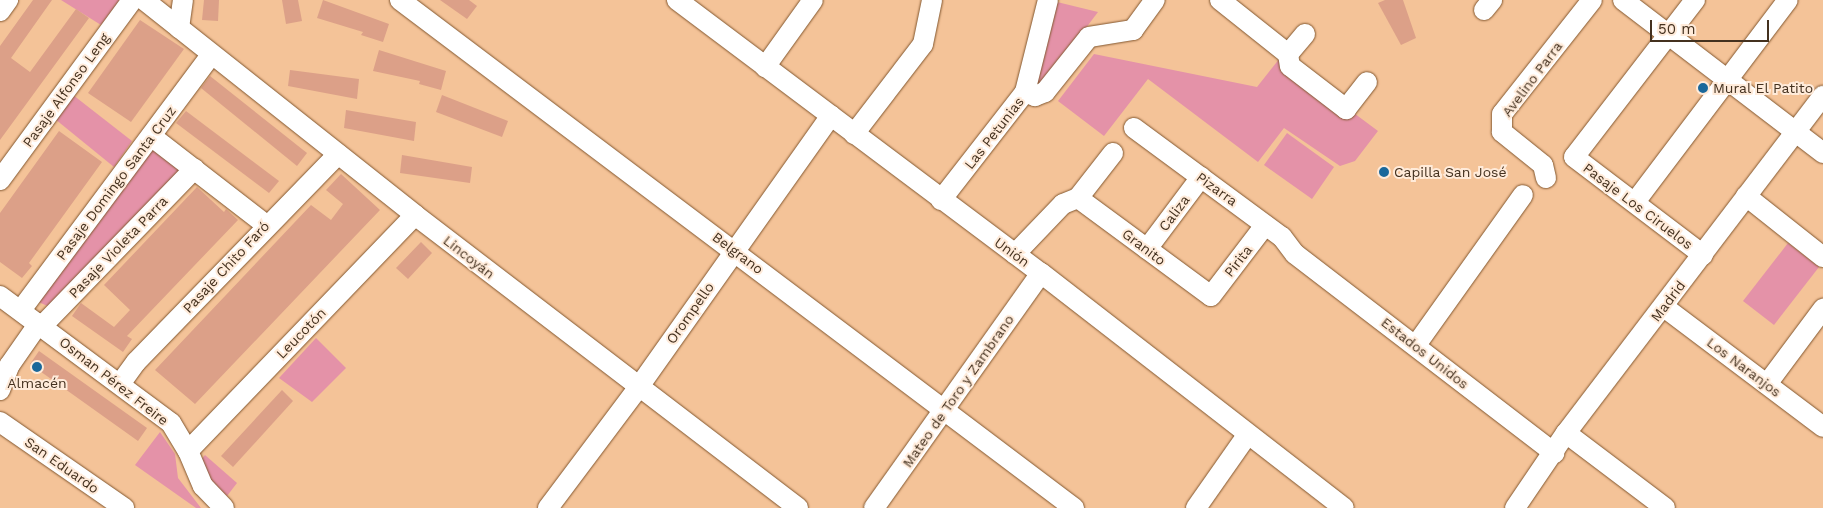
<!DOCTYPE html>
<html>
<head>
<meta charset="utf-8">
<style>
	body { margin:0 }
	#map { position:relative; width:1823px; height:508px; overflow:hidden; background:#f4c398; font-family:"Work Sans",sans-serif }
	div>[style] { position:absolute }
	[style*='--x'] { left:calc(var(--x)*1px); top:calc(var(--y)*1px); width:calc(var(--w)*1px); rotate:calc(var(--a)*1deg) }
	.green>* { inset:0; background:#e492a8 }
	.building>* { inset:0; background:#dca088 }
	.roads { filter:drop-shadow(0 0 1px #82572f) drop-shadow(0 0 1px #82572f) }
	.minor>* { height:20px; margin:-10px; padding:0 10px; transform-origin:10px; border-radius:10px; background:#fff }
	.dots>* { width:14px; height:14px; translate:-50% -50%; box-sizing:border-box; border:2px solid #ffebda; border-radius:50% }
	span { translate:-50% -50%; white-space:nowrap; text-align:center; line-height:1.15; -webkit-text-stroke:4px #ffebda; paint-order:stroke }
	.street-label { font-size:14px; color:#44311f }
	.poi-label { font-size:14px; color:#44311f }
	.left { translate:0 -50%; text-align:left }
	.scale { position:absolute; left:1650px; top:20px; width:119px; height:22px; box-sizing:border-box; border:2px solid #44311f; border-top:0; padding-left:6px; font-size:15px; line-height:18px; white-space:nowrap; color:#44311f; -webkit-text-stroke:4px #ffebda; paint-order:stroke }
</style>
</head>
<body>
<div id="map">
	<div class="green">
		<i style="clip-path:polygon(61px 0,119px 0,119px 1px,101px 25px)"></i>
		<i style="clip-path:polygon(1057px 2px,1098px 12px,1039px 90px,1035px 87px)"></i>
		<i style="clip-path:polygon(1094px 54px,1257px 87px,1280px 58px,1378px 131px,1355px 161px,1340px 166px,1284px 128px,1258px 162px,1148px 79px,1104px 136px,1058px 101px)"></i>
		<i style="clip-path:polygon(73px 95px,132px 141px,114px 167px,55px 119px)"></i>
		<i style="clip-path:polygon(1287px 133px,1334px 167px,1312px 199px,1264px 165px)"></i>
		<i style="clip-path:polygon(150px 148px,180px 171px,50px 307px,36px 301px)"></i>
		<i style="clip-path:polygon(1788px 243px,1819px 267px,1774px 325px,1743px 301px)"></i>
		<i style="clip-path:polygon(316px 338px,346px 368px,312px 402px,279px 378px)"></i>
		<i style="clip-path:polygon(160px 432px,175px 454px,178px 478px,201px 508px,196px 508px,135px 465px)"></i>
		<i style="clip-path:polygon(205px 455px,237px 483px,227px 496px,211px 481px,200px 461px)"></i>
	</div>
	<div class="building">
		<i style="clip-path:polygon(33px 0,52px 0,11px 58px,30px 72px,76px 9px,89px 18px,0 140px,0 46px)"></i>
		<i style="clip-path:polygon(204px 0,219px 0,218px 21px,202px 20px)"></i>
		<i style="clip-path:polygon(282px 0,298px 0,302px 21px,286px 24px)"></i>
		<i style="clip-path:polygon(323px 0,389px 24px,383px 42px,361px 35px,363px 32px,317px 18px)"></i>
		<i style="clip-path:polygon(440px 0,469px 0,477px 6px,467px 19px)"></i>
		<i style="clip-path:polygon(1385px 0,1403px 0,1416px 38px,1401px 45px,1378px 3px)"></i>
		<i style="clip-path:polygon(140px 20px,184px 49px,131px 122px,88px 93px)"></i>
		<i style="clip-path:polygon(379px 50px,446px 71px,441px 90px,419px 84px,420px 81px,373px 71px)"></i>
		<i style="clip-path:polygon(290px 70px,359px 79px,357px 99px,288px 86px)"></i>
		<i style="clip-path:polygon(210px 76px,307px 153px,297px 166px,201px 88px)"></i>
		<i style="clip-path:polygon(442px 95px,508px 121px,502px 137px,436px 112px)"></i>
		<i style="clip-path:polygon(346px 110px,416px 122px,414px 141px,344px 128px)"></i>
		<i style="clip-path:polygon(186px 111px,279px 181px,269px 193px,176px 123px)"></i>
		<i style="clip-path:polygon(59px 131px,102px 162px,29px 263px,32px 266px,22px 278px,0 262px,0 213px)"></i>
		<i style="clip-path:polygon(402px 155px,472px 167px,470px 183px,400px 173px)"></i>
		<i style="clip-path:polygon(341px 174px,380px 210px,195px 404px,155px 370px,311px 205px,331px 220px,343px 204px,326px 190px)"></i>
		<i style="clip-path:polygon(197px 187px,224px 212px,226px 209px,238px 220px,127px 336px,132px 339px,123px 352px,72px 316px,81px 303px,114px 327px,130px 310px,104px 285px)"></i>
		<i style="clip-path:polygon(421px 242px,432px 253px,408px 279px,396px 268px)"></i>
		<i style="clip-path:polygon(39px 351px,147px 428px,138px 441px,30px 364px)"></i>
		<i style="clip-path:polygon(282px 390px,293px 401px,233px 467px,221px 456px)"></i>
	</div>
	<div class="roads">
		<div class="minor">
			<i style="--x:144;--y:0;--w:346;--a:38.4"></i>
			<i style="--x:415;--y:215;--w:482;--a:37.4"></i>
			<i style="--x:400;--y:0;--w:844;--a:37.01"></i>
			<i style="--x:677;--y:0;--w:455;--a:36.9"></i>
			<i style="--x:1041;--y:273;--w:383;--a:37.8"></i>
			<i style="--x:1220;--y:0;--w:87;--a:38.5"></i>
			<i style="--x:1623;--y:0;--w:252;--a:37.4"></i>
			<i style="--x:1695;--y:0;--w:198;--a:127.6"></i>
			<i style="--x:1574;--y:157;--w:162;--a:37.2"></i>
			<i style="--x:1484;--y:10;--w:13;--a:-51"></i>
			<i style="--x:0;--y:11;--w:14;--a:-54"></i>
			<i style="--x:179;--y:28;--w:28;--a:-82"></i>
			<i style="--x:1305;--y:34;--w:26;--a:130"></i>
			<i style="--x:1288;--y:54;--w:12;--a:81"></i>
			<i style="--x:1290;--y:66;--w:71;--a:37.5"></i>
			<i style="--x:1346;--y:109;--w:34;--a:-52"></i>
			<i style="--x:765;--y:67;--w:82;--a:-54.4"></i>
			<i style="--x:1025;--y:92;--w:11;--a:22"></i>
			<i style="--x:1035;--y:96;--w:11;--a:-22"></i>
			<i style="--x:1045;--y:92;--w:70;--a:-51.3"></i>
			<i style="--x:1089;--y:37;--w:45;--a:-9"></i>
			<i style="--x:1133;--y:30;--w:37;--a:-54"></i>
			<i style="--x:1134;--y:128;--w:184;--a:36.4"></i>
			<i style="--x:1282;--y:237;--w:21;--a:53"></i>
			<i style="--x:1295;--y:254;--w:327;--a:37.5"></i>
			<i style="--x:854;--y:134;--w:113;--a:-52.5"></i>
			<i style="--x:923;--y:44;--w:45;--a:-78.4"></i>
			<i style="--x:151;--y:136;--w:145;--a:37.7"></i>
			<i style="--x:1546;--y:178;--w:13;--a:-103"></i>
			<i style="--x:1543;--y:165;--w:53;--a:-141.2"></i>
			<i style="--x:1502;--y:132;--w:18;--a:-90"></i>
			<i style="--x:1502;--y:114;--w:145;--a:-51.7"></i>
			<i style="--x:0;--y:180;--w:223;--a:-53.7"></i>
			<i style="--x:1746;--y:196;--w:98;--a:38.4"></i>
			<i style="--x:1078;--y:198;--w:165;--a:36.4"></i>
			<i style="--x:1211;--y:296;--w:89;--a:-52.7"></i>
			<i style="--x:941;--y:200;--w:137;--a:-52.1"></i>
			<i style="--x:1025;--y:92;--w:95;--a:-76"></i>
			<i style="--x:1635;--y:202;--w:253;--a:-52.9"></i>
			<i style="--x:1147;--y:249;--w:90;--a:-53.1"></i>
			<i style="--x:1015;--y:254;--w:69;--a:-46.2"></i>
			<i style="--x:1063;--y:204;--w:16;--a:-22"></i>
			<i style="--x:1078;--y:198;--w:57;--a:-52.1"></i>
			<i style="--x:0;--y:296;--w:213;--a:36.6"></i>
			<i style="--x:171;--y:423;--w:33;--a:59"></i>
			<i style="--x:188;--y:451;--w:38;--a:67"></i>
			<i style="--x:203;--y:486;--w:30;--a:46"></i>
			<i style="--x:1664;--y:307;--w:199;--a:37"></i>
			<i style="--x:21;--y:310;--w:318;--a:-53.3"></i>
			<i style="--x:42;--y:326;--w:219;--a:-45.9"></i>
			<i style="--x:1416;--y:345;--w:184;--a:-54.5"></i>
			<i style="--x:120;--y:384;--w:27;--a:-54"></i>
			<i style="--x:136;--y:362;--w:290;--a:-45.8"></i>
			<i style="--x:1767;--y:384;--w:94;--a:-53.3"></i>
			<i style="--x:0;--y:390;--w:26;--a:-69"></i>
			<i style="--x:9;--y:366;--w:52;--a:-55.1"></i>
			<i style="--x:0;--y:422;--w:151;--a:34.7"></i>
			<i style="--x:1566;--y:433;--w:124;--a:37.1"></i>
			<i style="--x:188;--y:451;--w:327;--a:-46.1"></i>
			<i style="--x:548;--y:508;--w:150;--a:-53.1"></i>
			<i style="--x:638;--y:388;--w:334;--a:-54.7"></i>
			<i style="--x:874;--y:508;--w:288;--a:-54.6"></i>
			<i style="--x:1196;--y:508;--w:90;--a:-54.9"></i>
			<i style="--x:1515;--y:508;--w:91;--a:-55.8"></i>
			<i style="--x:1566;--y:433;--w:424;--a:-52.7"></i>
		</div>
	</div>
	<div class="dots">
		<i style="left:1703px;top:88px;background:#1a689b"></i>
		<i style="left:1384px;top:172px;background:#1a689b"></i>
		<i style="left:37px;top:367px;background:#1a689b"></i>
	</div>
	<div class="street-label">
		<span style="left:1532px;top:79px;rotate:-53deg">Avelino Parra</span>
		<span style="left:66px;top:90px;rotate:-54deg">Pasaje Alfonso Leng</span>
		<span style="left:994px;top:133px;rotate:-52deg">Las Petunias</span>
		<span style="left:116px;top:183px;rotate:-53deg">Pasaje Domingo Santa Cruz</span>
		<span style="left:1217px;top:189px;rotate:36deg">Pizarra</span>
		<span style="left:1638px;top:206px;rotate:37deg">Pasaje Los Ciruelos</span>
		<span style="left:1174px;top:213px;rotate:-53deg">Caliza</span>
		<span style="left:118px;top:247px;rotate:-46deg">Pasaje Violeta Parra</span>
		<span style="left:1144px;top:247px;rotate:37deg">Granito</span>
		<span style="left:1012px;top:252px;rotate:36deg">Unión</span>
		<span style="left:738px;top:253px;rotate:37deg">Belgrano</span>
		<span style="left:469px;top:257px;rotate:38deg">Lincoyán</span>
		<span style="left:1238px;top:261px;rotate:-52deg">Pirita</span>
		<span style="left:226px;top:267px;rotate:-47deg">Pasaje Chito Faró</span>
		<span style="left:1668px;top:301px;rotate:-53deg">Madrid</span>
		<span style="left:690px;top:313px;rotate:-55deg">Orompello</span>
		<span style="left:301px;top:333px;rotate:-46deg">Leucotón</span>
		<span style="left:1425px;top:353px;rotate:38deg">Estados Unidos</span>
		<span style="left:1744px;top:367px;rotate:37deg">Los Naranjos</span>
		<span style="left:114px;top:381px;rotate:38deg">Osman Pérez Freire</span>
		<span style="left:958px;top:391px;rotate:-55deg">Mateo de Toro y Zambrano</span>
		<span style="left:62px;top:465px;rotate:35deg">San Eduardo</span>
	</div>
	<div class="poi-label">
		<span class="left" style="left:1713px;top:88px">Mural El Patito</span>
		<span class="left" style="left:1394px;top:172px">Capilla San José</span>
		<span style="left:37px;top:383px">Almacén</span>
	</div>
	<div class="scale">50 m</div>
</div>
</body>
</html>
